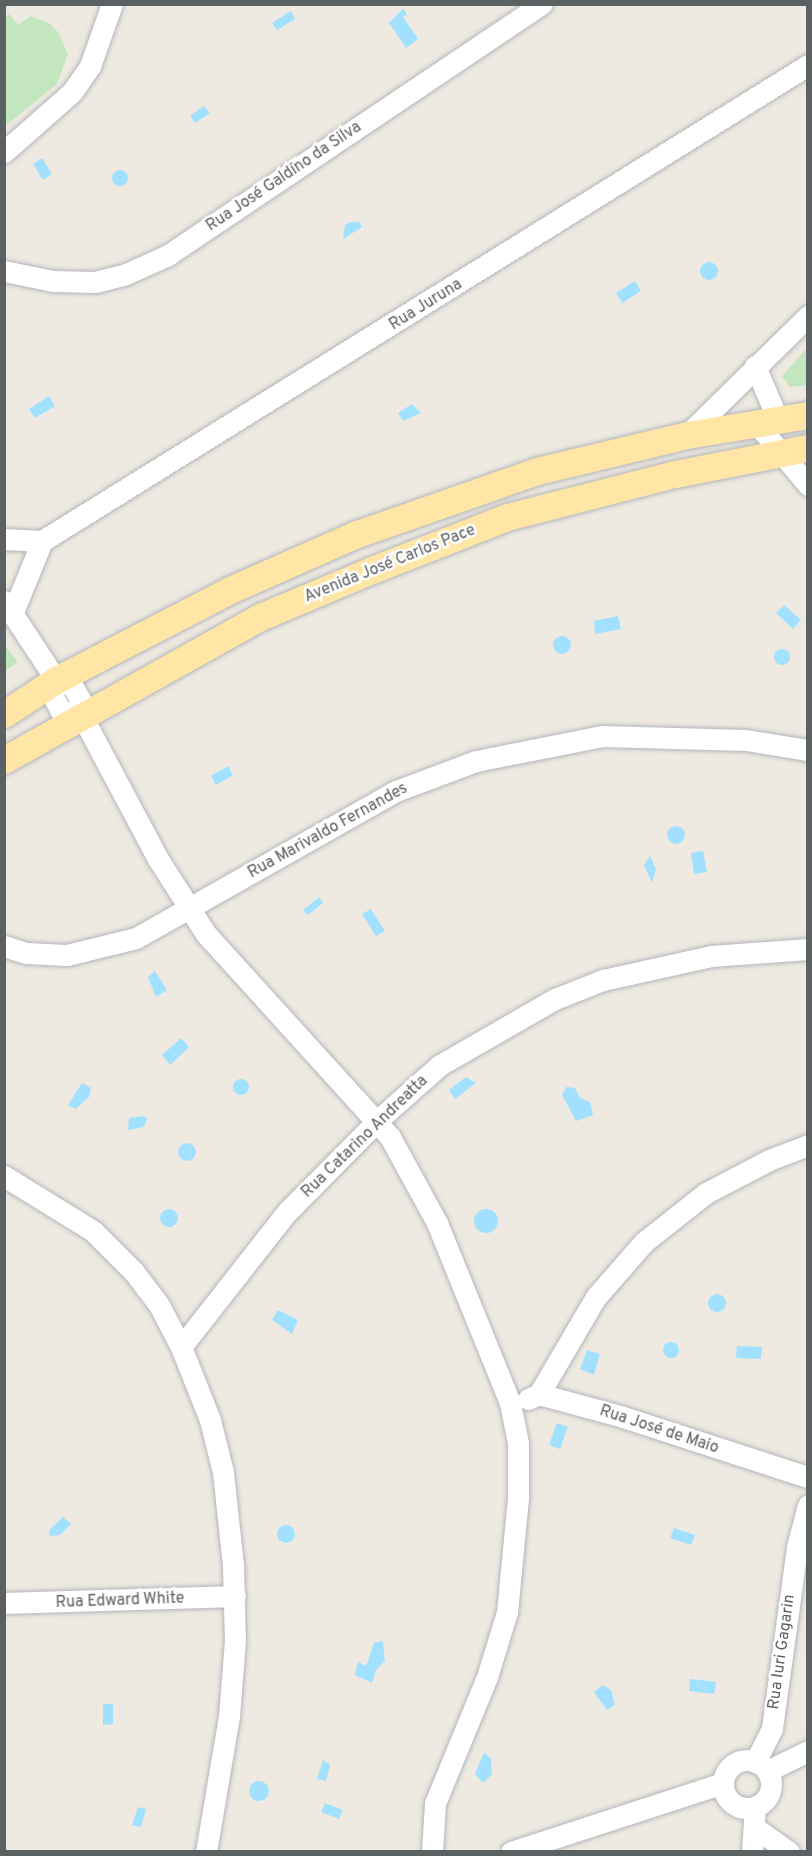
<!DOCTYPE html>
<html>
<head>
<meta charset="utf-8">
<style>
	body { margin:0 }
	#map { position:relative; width:812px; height:1856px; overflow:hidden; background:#eeeae2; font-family:Overpass,sans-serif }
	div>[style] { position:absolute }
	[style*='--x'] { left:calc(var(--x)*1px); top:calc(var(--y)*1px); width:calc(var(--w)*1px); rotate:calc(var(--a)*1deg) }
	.green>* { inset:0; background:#c3e6be }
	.water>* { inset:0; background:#a1e1ff }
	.round { border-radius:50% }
	.roads { filter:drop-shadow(0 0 2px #b3b6ba) drop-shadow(0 0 2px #b3b6ba) }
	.minor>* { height:21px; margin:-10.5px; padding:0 10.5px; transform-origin:10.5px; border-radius:10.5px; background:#fff }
	.minor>.ring { margin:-10.5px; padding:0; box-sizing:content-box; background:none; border:21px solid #fff; border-radius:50% }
	.major>* { height:27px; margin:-13.5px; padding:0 13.5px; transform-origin:13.5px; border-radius:13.5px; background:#ffe6a6 }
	span { translate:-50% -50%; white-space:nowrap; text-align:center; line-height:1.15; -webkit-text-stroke:5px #fff; paint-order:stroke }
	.street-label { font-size:16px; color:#5b6063 }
	.frame { position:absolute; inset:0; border:6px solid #5b6063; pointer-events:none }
</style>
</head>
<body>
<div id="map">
	<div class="green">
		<i style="clip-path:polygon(9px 14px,18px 25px,31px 16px,49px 23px,58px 32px,68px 54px,57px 84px,5px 126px,4px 17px)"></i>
		<i style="clip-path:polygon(807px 348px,807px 385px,790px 387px,782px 376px)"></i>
		<i style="clip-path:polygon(5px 646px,18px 662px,5px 671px,4px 671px)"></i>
	</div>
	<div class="water">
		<i style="clip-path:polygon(403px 9px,407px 14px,403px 17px,418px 39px,406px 48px,389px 23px)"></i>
		<i style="clip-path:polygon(291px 11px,295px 19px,277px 30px,272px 23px)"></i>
		<i style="clip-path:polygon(204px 106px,210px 113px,195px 123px,190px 116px)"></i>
		<i style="clip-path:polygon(42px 158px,52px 174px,43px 180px,33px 164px)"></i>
		<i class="round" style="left:112px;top:170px;width:16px;height:16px"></i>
		<i style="clip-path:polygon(351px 222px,359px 222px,362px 227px,343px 239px,345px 225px)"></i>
		<i class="round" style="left:700px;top:262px;width:18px;height:18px"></i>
		<i style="clip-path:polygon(635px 281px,641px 291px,622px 303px,616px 293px)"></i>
		<i style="clip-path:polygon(49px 396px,55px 406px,35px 418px,29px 409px)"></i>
		<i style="clip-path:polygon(412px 404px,421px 413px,403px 421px,398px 413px)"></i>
		<i style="clip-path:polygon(784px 605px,801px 620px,793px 629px,776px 613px)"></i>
		<i style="clip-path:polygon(618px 616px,621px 629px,595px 634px,594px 621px)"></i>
		<i class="round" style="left:553px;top:636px;width:18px;height:18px"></i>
		<i class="round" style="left:774px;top:649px;width:16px;height:16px"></i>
		<i style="clip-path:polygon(228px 766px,233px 775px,216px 785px,211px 776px)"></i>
		<i class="round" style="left:667px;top:826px;width:18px;height:18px"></i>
		<i style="clip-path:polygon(703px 851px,707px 872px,694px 874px,691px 853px)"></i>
		<i style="clip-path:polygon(650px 856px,656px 869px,652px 883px,644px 865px)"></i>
		<i style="clip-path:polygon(319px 897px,323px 903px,308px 915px,303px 910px)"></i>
		<i style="clip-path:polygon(371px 909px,385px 931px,376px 936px,362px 914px)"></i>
		<i style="clip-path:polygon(155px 971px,167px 990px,156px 997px,148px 977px)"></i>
		<i style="clip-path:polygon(181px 1038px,189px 1047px,170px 1065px,162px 1055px)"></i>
		<i style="clip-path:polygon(466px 1077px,476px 1083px,455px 1099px,449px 1090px)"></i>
		<i class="round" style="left:233px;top:1079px;width:16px;height:16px"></i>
		<i style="clip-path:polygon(82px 1083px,91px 1088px,89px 1097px,76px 1109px,68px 1105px)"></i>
		<i style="clip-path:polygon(566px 1087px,575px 1088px,580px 1098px,590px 1102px,593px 1115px,576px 1121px,562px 1095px)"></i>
		<i style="clip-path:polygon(143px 1116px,147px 1118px,144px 1127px,128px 1130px,129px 1118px)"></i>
		<i class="round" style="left:178px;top:1143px;width:18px;height:18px"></i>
		<i class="round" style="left:160px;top:1209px;width:18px;height:18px"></i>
		<i class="round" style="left:474px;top:1209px;width:24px;height:24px"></i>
		<i class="round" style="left:708px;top:1294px;width:18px;height:18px"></i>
		<i style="clip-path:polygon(278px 1310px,298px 1320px,292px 1334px,272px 1320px)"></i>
		<i class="round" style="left:663px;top:1342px;width:16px;height:16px"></i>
		<i style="clip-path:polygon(737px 1346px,762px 1347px,761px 1359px,736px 1358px)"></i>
		<i style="clip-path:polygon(587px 1350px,600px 1354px,594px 1375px,580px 1369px)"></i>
		<i style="clip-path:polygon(557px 1423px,568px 1427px,560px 1449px,549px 1445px)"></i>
		<i style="clip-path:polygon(63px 1517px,71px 1524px,60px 1535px,49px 1536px,50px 1529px)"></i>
		<i class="round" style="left:277px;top:1525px;width:18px;height:18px"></i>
		<i style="clip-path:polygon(674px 1528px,695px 1535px,691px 1545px,670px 1538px)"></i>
		<i style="clip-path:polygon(383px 1641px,385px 1661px,376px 1670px,372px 1683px,355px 1675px,358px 1662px,366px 1666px,374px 1643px)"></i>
		<i style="clip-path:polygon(690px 1679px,716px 1682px,714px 1694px,689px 1691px)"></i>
		<i style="clip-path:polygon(603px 1685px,611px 1690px,615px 1705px,607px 1710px,594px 1692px)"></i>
		<i style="clip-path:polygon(103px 1704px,113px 1704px,113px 1724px,103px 1725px)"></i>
		<i style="clip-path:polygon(484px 1753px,491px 1758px,492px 1774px,483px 1783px,475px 1774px)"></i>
		<i style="clip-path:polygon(323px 1760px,330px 1765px,326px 1781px,317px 1779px)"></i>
		<i class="round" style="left:249px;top:1781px;width:20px;height:20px"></i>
		<i style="clip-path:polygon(325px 1803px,343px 1810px,339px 1819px,321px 1812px)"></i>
		<i style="clip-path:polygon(138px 1807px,146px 1809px,141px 1827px,132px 1825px)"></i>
	</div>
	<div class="roads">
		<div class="minor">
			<i style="--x:4;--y:152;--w:91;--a:-41.4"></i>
			<i style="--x:72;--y:92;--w:32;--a:-55"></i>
			<i style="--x:90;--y:66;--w:66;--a:-70.5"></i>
			<i style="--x:4;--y:271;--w:50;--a:11.5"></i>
			<i style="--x:53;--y:281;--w:42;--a:1.4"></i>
			<i style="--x:95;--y:282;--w:32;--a:-14"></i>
			<i style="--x:126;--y:274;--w:46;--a:-24.3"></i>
			<i style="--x:168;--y:255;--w:450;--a:-33.9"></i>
			<i style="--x:755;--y:366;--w:59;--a:66.9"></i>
			<i style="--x:757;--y:424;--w:80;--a:50.1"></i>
			<i style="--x:687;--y:435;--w:170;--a:-44.5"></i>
			<i style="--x:4;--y:539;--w:38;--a:3"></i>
			<i style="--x:42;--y:541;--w:902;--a:-31.86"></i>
			<i style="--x:4;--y:601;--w:95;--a:56.6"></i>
			<i style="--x:13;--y:612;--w:77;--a:-67.8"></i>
			<i style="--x:56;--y:680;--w:16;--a:101"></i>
			<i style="--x:53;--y:696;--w:16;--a:63"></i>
			<i style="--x:60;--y:710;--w:24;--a:19"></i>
			<i style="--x:56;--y:680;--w:17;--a:17"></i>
			<i style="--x:72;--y:685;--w:23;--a:61"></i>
			<i style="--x:83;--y:705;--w:13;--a:90"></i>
			<i style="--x:83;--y:718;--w:160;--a:62"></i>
			<i style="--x:158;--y:859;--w:89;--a:57.4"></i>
			<i style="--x:206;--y:934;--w:274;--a:47.8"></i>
			<i style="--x:390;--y:1137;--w:98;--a:61.3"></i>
			<i style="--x:437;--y:1223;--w:194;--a:67.9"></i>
			<i style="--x:510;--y:1403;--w:41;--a:78.7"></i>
			<i style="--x:518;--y:1443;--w:55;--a:90"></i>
			<i style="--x:518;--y:1498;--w:115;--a:95.5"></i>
			<i style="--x:507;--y:1612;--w:68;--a:107.1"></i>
			<i style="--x:487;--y:1677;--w:136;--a:112.4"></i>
			<i style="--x:435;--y:1803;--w:49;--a:93.5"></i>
			<i style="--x:4;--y:946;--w:23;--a:18"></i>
			<i style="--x:26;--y:953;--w:41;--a:2.8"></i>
			<i style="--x:67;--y:955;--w:71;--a:-13.8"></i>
			<i style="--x:136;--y:938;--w:299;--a:-29.5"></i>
			<i style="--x:396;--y:791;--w:85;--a:-20.6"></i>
			<i style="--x:476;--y:761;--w:128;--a:-11.2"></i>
			<i style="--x:602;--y:736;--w:144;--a:1.6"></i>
			<i style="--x:746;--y:740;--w:63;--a:9.2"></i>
			<i style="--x:4;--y:1176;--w:105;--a:31.7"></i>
			<i style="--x:93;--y:1231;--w:58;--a:45"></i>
			<i style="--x:134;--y:1272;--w:41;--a:52.9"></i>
			<i style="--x:159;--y:1305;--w:47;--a:62.4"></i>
			<i style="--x:181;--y:1347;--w:79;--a:68.3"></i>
			<i style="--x:210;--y:1420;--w:54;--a:76"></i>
			<i style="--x:223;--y:1472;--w:95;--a:83.9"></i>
			<i style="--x:233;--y:1566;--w:74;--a:88.5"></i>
			<i style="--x:235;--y:1640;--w:76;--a:94.5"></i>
			<i style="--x:229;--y:1716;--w:138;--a:99.6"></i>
			<i style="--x:181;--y:1347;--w:172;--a:-51.9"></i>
			<i style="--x:287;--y:1212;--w:129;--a:-45.3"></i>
			<i style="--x:378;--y:1120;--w:83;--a:-41.6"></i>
			<i style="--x:440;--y:1065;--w:133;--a:-29.9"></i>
			<i style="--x:555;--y:999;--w:52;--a:-21.6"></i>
			<i style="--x:603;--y:980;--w:111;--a:-12.5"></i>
			<i style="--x:711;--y:956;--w:97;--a:-4.1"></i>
			<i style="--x:539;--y:1394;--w:113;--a:-59.6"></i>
			<i style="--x:596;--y:1297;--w:73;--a:-48.9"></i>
			<i style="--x:644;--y:1242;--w:79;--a:-38.3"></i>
			<i style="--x:706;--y:1193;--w:71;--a:-27.6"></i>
			<i style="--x:769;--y:1160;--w:42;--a:-21"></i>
			<i style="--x:528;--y:1399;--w:12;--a:-24"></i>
			<i style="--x:539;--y:1394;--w:87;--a:15.3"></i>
			<i style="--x:623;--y:1417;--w:194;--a:18"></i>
			<i style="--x:4;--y:1603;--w:231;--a:-1.7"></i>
			<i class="ring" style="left:723px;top:1760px;width:27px;height:27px"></i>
			<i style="--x:755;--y:1762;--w:38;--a:-63"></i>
			<i style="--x:772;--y:1728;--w:183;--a:-82.1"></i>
			<i style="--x:797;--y:1547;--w:43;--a:-75.3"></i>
			<i style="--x:767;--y:1771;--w:46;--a:-26"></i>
			<i style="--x:754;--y:1827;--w:43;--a:35.5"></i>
			<i style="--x:511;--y:1852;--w:223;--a:-18"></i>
			<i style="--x:752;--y:1852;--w:45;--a:-86.2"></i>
		</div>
		<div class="major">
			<i style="--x:4;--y:714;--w:62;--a:-33.2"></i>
			<i style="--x:56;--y:680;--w:196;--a:-27.3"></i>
			<i style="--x:230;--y:590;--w:139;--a:-23.8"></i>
			<i style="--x:357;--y:534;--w:191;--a:-19.3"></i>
			<i style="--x:537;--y:471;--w:154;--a:-13.5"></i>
			<i style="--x:687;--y:435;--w:123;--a:-9.4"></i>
			<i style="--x:4;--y:760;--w:293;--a:-29.2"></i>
			<i style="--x:260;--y:617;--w:121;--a:-22.8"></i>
			<i style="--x:372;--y:570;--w:145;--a:-21.4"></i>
			<i style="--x:507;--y:517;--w:173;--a:-14.4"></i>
			<i style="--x:675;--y:474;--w:136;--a:-11.1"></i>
		</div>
	</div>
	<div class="street-label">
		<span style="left:284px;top:177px;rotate:-34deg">Rua José Galdíno da Silva</span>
		<span style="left:426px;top:305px;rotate:-32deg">Rua Juruna</span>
		<span style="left:390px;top:564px;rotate:-22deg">Avenida José Carlos Pace</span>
		<span style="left:328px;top:831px;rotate:-29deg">Rua Marivaldo Fernandes</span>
		<span style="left:365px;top:1137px;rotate:-44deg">Rua Catarino Andreatta</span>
		<span style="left:659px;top:1430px;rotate:18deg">Rua José de Maio</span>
		<span style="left:120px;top:1601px;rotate:-2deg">Rua Edward White</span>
		<span style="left:782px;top:1652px;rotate:-82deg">Rua Iuri Gagarin</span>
	</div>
	<div class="frame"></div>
</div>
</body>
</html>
